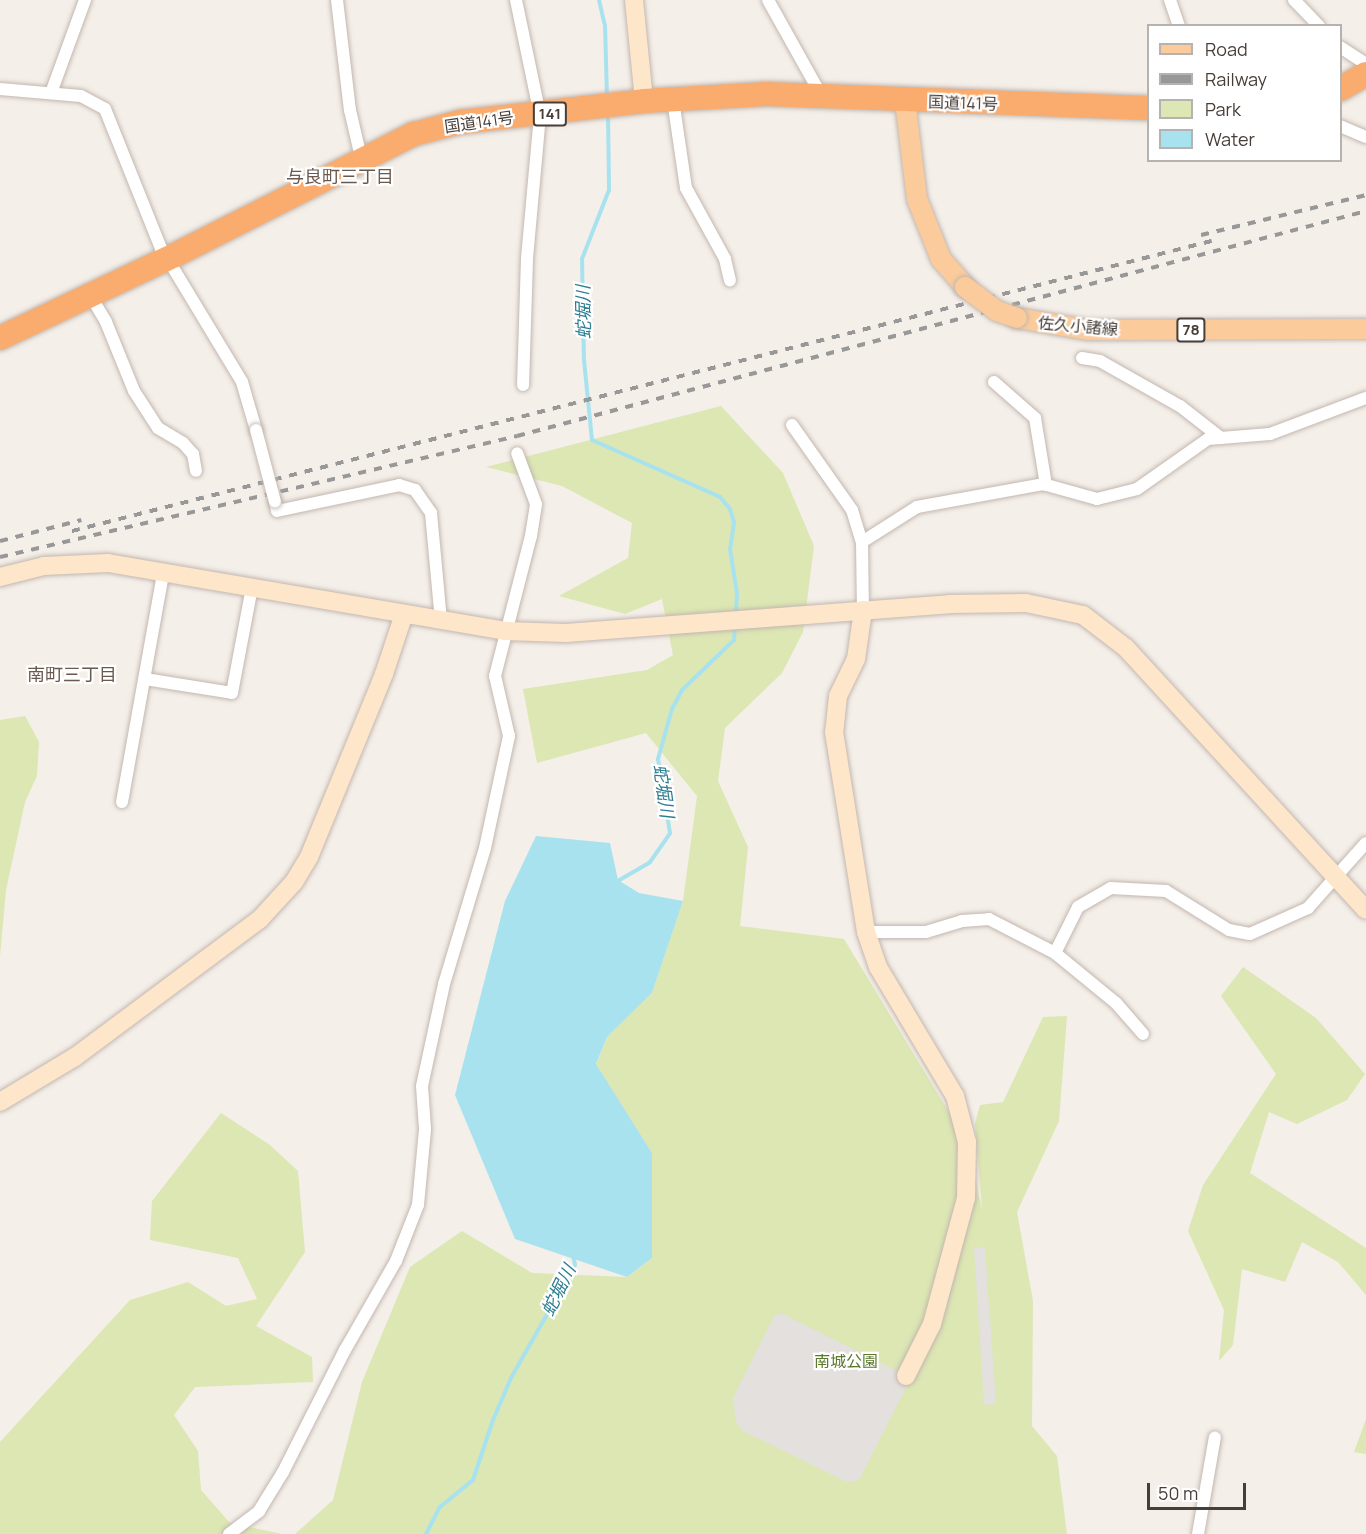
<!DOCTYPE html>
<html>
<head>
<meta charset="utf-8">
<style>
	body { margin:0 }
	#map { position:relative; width:1366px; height:1534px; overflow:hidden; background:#f4efe9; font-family:Manrope,"Noto Sans JP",sans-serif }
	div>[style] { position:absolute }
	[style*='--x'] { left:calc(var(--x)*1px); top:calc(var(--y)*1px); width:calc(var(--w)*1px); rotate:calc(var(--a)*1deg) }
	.green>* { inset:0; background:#dce7b3 }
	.parking>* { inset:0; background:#e3e0de }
	.water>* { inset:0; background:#a8e2ef }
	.stream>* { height:4px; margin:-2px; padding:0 2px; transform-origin:2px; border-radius:2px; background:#a8e2ef }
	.roads { filter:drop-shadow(0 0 2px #c3b7af) drop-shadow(0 0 2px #c3b7af) }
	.street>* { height:12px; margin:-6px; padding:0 6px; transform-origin:6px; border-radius:6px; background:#fff }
	.secondary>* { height:18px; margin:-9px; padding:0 9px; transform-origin:9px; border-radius:9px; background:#fde6ca }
	.primary>* { height:20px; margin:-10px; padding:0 10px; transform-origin:10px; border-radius:10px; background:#fccb9b }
	.highway>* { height:24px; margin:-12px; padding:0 12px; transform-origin:12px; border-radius:12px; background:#faac6e }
	.rail>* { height:4px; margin-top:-2px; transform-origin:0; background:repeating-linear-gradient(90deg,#989898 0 8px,transparent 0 16px) }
	.bridges { filter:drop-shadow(0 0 2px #c3b7af) drop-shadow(0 0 2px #c3b7af) }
	.street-bridge>* { height:12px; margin:-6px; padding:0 6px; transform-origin:6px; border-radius:6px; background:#fff }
	.primary-bridge>* { height:20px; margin:-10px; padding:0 10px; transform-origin:10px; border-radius:10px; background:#fccb9b }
	span { translate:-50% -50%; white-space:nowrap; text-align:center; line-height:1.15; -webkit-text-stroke:4.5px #fff; paint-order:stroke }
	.shield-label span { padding:2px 4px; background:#fff; border:2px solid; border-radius:4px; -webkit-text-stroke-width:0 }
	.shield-label { font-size:15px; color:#483e38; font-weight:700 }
	.street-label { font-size:16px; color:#483e38 }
	.park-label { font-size:16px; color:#5a792b }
	.neighbourhood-label { font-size:18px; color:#6b594f }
	.water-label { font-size:18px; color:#2b7e92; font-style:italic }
	.legend { position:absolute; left:1147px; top:24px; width:195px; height:138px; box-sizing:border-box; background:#fff; border:2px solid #b6b2af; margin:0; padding:8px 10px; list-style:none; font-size:18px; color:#483e38 }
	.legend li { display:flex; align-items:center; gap:12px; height:30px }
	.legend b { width:30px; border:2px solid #b6b2af }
	.scale { position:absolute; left:1147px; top:1483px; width:99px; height:27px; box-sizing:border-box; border:3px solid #483e38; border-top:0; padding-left:8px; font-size:18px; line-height:21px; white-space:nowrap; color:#483e38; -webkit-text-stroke:4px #fff; paint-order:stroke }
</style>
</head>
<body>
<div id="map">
	<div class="green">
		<i style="clip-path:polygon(721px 406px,783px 473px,814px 546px,803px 632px,782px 673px,725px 728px,718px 781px,748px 847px,740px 926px,844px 939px,967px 1142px,982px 1209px,975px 1124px,980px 1105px,1003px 1102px,1043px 1017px,1067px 1016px,1059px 1121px,1017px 1212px,1033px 1301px,1032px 1426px,1057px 1456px,1067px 1534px,295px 1534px,333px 1500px,362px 1382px,410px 1267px,462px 1231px,532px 1273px,627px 1277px,652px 1258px,652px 1153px,596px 1065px,607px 1037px,652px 993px,683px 901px,697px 796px,646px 733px,537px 763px,523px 689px,647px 670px,673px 655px,662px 599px,625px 614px,559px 596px,628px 558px,632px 523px,562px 486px,486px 467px)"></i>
		<i style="clip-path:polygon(25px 716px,39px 742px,37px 776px,25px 802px,6px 890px,0 956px,0 720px)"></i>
		<i style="clip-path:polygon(1243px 967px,1316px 1018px,1365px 1074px,1347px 1100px,1297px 1124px,1269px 1112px,1250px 1173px,1366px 1248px,1366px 1295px,1338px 1262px,1302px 1242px,1285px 1282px,1242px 1269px,1233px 1345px,1219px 1361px,1224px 1310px,1188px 1231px,1203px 1185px,1276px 1074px,1221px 996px)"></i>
		<i style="clip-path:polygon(221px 1113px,270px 1145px,298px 1171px,305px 1252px,256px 1326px,312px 1357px,313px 1382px,195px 1387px,174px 1415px,198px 1451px,201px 1490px,230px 1523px,282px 1534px,0 1534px,0 1442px,130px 1300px,188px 1282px,226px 1306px,257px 1299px,238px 1258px,150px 1240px,152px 1201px)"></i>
		<i style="clip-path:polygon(1366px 1419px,1366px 1454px,1354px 1452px)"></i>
	</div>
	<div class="parking">
		<i style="clip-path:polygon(985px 1247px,996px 1404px,984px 1405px,974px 1248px)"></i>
		<i style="clip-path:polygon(781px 1313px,911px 1378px,859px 1480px,847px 1482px,741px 1430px,736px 1421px,733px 1398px,774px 1316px)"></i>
	</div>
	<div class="water">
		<i style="clip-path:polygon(536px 836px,610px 843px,618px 880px,639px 893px,683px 901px,652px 993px,607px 1037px,596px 1064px,652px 1153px,652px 1258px,627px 1277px,515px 1239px,455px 1095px,505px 901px)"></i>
	</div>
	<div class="stream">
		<i style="--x:599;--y:0;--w:26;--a:77"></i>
		<i style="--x:605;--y:25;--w:72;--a:88.4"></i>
		<i style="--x:608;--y:114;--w:76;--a:89.2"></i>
		<i style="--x:609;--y:190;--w:74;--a:111.4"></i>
		<i style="--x:582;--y:259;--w:101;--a:88.9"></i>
		<i style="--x:584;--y:360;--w:80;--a:84.3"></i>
		<i style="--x:592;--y:440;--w:140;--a:24"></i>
		<i style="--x:720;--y:497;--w:16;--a:50"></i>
		<i style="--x:730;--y:509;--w:14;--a:73"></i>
		<i style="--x:734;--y:522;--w:27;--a:98"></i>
		<i style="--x:730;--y:549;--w:45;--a:81"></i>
		<i style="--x:737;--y:593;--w:22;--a:93"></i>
		<i style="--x:616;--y:882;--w:39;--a:-30"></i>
		<i style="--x:650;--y:862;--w:35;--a:-55"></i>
		<i style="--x:670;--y:833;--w:75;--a:-99.2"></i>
		<i style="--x:658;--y:759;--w:52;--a:-74.4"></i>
		<i style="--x:672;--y:709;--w:21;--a:-62"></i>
		<i style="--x:682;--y:690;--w:72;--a:-43.9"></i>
		<i style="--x:734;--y:640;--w:15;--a:-86"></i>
		<i style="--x:426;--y:1534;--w:30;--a:-63"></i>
		<i style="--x:440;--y:1507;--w:43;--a:-39.3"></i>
		<i style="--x:473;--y:1480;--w:63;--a:-71.6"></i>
		<i style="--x:493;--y:1420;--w:46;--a:-66.8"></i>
		<i style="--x:511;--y:1378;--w:130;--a:-60.5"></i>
		<i style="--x:575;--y:1265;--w:10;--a:-101"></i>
	</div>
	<div class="roads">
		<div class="street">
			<i style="--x:337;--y:0;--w:111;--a:83.3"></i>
			<i style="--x:350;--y:110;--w:53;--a:77"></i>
			<i style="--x:516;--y:0;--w:117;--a:78.2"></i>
			<i style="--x:540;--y:115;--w:145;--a:95.2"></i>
			<i style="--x:527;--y:259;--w:126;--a:91.8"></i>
			<i style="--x:768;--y:0;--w:109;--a:60.8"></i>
			<i style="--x:1170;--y:0;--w:28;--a:71"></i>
			<i style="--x:1294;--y:0;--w:36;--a:46"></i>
			<i style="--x:1340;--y:47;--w:31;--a:33"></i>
			<i style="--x:0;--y:89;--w:81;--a:4.9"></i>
			<i style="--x:81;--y:96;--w:27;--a:28"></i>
			<i style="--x:105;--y:109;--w:150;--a:68.1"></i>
			<i style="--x:161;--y:248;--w:157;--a:58.8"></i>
			<i style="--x:242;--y:382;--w:50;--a:73.7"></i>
			<i style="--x:51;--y:93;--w:99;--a:-69.9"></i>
			<i style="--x:673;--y:100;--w:89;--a:81.6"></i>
			<i style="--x:686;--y:188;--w:81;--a:61.2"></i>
			<i style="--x:725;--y:259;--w:22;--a:77"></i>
			<i style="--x:1340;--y:126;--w:28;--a:23"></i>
			<i style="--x:90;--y:295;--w:31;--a:59"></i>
			<i style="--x:106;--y:322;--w:74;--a:67.9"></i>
			<i style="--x:134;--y:391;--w:44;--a:57"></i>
			<i style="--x:158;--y:428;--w:29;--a:31"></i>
			<i style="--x:183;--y:443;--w:15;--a:48"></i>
			<i style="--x:193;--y:454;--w:17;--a:80"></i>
			<i style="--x:1082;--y:358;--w:18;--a:9"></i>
			<i style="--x:1100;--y:361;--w:92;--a:29.4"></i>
			<i style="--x:1180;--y:406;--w:52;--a:38"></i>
			<i style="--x:994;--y:382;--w:55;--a:41.3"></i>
			<i style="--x:1035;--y:418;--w:68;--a:80.7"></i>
			<i style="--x:792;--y:425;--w:104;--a:54.8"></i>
			<i style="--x:852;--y:510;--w:34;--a:73"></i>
			<i style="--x:862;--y:542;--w:68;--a:89.2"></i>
			<i style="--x:275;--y:502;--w:9;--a:77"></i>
			<i style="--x:277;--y:511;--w:125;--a:-12"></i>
			<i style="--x:399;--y:485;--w:17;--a:17"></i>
			<i style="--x:415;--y:490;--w:28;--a:55"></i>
			<i style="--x:431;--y:513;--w:108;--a:84.7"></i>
			<i style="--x:862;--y:542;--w:65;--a:-32.5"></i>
			<i style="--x:917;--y:507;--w:128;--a:-10.3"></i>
			<i style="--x:1043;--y:484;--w:56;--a:15.5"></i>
			<i style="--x:1097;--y:499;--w:41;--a:-14"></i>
			<i style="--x:1137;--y:489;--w:87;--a:-35.2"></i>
			<i style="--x:1208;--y:439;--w:62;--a:-4.6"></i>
			<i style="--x:1270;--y:434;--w:103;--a:-20.6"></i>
			<i style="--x:145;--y:679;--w:88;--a:9.1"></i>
			<i style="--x:232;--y:693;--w:108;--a:-79.3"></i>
			<i style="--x:122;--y:802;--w:233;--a:-79.8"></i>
			<i style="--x:866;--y:932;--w:60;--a:0"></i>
			<i style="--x:926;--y:932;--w:38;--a:-17"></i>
			<i style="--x:962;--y:921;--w:27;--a:-4"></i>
			<i style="--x:989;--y:919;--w:74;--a:27.3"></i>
			<i style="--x:1055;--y:953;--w:79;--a:39.3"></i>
			<i style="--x:1116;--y:1003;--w:41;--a:48.9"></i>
			<i style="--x:1055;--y:953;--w:51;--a:-63.4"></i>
			<i style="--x:1078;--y:907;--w:38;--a:-30"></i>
			<i style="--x:1111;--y:888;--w:55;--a:3.1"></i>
			<i style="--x:1166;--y:891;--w:74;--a:31.8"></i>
			<i style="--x:1229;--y:930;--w:21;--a:11"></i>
			<i style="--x:1250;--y:934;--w:64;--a:-24.1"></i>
			<i style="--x:1308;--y:908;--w:87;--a:-48.3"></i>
			<i style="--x:229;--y:1534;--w:38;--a:-37"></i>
			<i style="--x:259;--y:1511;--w:46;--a:-58.4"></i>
			<i style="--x:283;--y:1472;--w:137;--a:-63.1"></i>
			<i style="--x:345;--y:1350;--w:103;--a:-60.2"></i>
			<i style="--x:396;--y:1261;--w:60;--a:-68.6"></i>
			<i style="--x:418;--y:1205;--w:76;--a:-84.7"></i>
			<i style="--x:425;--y:1129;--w:43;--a:-94"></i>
			<i style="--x:422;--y:1086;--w:104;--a:-77.8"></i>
			<i style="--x:444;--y:984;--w:142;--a:-73.2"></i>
			<i style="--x:485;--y:848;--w:115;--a:-77.9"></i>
			<i style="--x:509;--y:736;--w:62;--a:-103.1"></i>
			<i style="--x:495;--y:676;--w:145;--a:-75.6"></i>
			<i style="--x:531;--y:536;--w:32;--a:-81"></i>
			<i style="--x:536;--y:504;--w:54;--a:-110.4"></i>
			<i style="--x:1198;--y:1534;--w:98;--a:-80.1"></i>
		</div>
		<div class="secondary">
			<i style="--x:634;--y:0;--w:101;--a:84.3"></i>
			<i style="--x:0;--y:577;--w:45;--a:-14"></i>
			<i style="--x:44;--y:566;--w:64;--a:-2.7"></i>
			<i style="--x:108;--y:563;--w:403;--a:9.7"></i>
			<i style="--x:505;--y:631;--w:61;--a:1.9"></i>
			<i style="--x:566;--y:633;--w:384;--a:-4.3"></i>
			<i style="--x:949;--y:604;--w:77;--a:-0.7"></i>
			<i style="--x:1026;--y:603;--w:58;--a:11.9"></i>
			<i style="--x:1083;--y:615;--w:54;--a:37.5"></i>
			<i style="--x:1126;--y:648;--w:355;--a:47.5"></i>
			<i style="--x:863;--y:610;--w:49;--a:98.1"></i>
			<i style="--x:856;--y:659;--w:41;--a:115.9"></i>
			<i style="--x:838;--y:696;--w:36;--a:96"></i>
			<i style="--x:834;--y:732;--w:203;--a:80.9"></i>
			<i style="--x:866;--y:932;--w:37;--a:71"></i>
			<i style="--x:878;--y:967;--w:150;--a:59.2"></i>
			<i style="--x:955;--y:1096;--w:48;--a:75.4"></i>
			<i style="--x:967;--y:1142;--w:56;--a:91"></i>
			<i style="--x:966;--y:1198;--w:131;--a:105.1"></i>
			<i style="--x:932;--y:1324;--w:58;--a:116.6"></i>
			<i style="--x:0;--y:1102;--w:87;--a:-31"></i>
			<i style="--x:75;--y:1057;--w:231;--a:-36.7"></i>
			<i style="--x:260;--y:919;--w:50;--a:-47.4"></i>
			<i style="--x:294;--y:882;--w:29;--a:-59"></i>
			<i style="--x:309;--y:857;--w:198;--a:-67.7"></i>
			<i style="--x:384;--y:674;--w:63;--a:-71.6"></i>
		</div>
		<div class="primary">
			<i style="--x:905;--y:101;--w:99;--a:83"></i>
			<i style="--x:917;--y:199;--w:65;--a:68.2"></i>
			<i style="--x:941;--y:259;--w:37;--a:49"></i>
			<i style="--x:1017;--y:318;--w:73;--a:9.5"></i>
			<i style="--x:1089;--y:330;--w:277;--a:-0.2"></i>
		</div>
		<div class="highway">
			<i style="--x:1340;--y:89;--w:30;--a:-30"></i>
			<i style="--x:0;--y:338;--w:194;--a:-25.4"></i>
			<i style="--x:175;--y:255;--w:268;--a:-26.9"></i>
			<i style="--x:414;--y:134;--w:48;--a:-14.6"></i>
			<i style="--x:460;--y:122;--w:185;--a:-6.5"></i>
			<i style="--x:644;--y:101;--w:123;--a:-3.3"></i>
			<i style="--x:767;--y:94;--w:381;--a:2.1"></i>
		</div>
	</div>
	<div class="rail">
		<i style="--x:1201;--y:235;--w:170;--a:-13.6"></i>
		<i style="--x:72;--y:531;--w:1179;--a:-14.28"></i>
		<i style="--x:0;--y:541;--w:84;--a:-14.5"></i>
		<i style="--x:0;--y:557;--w:531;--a:-13.17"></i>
		<i style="--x:517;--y:436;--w:878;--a:-14.84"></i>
	</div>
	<div class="bridges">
		<div class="street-bridge">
			<i style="--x:256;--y:430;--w:74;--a:75.2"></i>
		</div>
		<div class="primary-bridge">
			<i style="--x:965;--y:287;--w:40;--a:37"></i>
			<i style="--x:997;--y:311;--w:21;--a:19"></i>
		</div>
	</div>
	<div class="shield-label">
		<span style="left:550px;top:114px">141</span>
		<span style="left:1191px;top:330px">78</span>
	</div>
	<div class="street-label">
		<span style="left:963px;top:103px;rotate:2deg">国道141号</span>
		<span style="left:479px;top:122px;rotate:-8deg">国道141号</span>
		<span style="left:1078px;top:326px;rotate:5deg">佐久小諸線</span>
	</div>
	<div class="park-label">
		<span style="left:846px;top:1361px">南城公園</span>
	</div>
	<div class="neighbourhood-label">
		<span style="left:340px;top:176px">与良町三丁目</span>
		<span style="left:72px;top:674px">南町三丁目</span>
	</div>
	<div class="water-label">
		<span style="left:583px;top:312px;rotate:-91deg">蛇堀川</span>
		<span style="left:664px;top:791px;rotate:82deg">蛇堀川</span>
		<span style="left:558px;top:1290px;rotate:-64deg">蛇堀川</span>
	</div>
	<ul class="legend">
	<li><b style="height:8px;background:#fccb9b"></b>Road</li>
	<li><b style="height:8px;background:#989898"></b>Railway</li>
	<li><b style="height:16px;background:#dce7b3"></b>Park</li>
	<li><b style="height:16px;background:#a8e2ef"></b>Water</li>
	</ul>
	<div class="scale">50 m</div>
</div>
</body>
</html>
